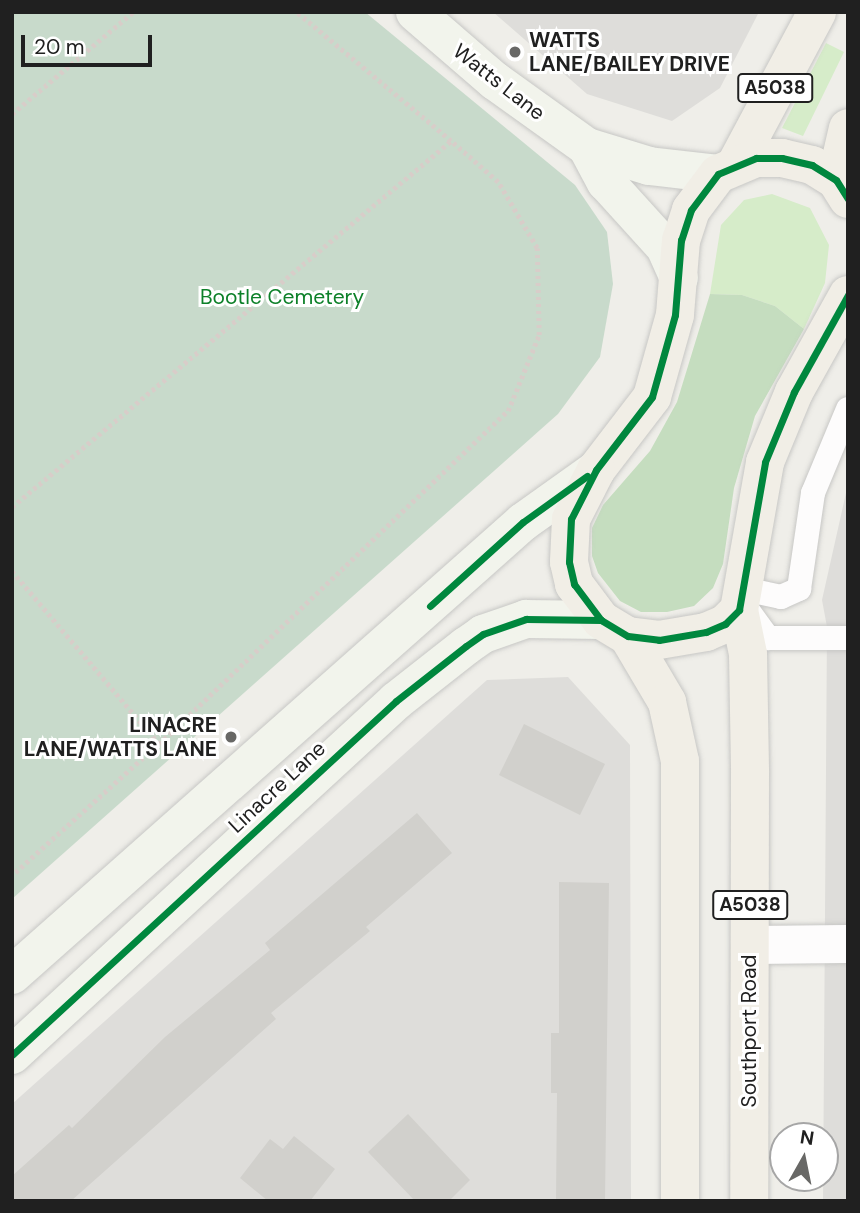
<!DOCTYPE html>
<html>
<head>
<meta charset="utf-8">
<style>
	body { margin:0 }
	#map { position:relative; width:860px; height:1213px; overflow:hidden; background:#efeee9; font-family:"DM Sans",sans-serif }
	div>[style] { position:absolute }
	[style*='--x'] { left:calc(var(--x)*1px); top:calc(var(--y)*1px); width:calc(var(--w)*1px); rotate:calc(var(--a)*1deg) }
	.residential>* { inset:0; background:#deddda }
	.grass>* { inset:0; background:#d6ecc9 }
	.forest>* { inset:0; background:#c5ddbf }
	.cemetery>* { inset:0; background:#c8dacb }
	.building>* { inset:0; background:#d1d0cc }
	.path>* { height:4.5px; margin-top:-2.25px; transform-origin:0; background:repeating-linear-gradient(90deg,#d8cdc9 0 3.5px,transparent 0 7px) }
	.roads { filter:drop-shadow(0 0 2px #c7c7c5) drop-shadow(0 0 2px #c7c7c5) }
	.lane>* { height:24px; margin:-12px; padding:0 12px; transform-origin:12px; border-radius:12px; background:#fdfcfc }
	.street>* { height:38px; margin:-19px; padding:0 19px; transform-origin:19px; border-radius:19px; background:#fdfcfc }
	.secondary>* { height:38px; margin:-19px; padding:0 19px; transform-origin:19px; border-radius:19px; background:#f2f4ec }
	.primary>* { height:38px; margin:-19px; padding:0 19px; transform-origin:19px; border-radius:19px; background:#f1eee6 }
	.cycleway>* { height:7px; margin:-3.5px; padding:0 3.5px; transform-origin:3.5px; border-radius:3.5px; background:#00873e }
	.dots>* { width:19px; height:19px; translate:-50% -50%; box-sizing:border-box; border:4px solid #fff; border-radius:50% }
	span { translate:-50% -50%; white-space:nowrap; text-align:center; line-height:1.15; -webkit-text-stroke:6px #fff; paint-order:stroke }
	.shield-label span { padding:2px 5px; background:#fff; border:2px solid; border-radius:5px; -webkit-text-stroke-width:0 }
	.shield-label { font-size:19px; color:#202020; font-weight:700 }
	.poi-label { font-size:21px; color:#202020; font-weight:700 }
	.left { translate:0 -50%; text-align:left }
	.right { translate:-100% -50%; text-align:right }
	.street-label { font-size:21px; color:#202020 }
	.park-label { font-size:21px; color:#0d8029 }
	.frame { position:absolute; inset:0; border:14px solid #202020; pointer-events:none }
	.north { position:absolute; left:769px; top:1122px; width:70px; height:70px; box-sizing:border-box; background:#fff; border:2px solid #a6a6a6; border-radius:50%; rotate:9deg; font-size:19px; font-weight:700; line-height:28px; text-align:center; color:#202020 }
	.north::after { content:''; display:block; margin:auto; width:24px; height:32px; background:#686866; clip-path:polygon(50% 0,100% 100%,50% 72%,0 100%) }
	.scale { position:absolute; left:21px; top:35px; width:131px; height:32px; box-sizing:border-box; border:4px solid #202020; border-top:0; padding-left:9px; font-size:21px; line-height:24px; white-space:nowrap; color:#202020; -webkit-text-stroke:5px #fff; paint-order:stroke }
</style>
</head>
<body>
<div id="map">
	<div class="residential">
		<i style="clip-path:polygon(493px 12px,759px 12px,720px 88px,672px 121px,587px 94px)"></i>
		<i style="clip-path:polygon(848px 484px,848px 1201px,823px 1201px,827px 627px,822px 600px)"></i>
		<i style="clip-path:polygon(568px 677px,630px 745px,631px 1201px,12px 1201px,12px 1104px,487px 680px)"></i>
	</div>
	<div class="grass">
		<i style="clip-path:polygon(826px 43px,844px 52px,803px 136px,782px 128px)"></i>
		<i style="clip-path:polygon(772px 194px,810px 208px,829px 245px,825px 283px,804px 329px,775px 306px,742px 295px,710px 294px,721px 225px,744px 200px)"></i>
	</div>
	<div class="forest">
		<i style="clip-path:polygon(710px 294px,742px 295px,775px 306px,804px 329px,755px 416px,734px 488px,723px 564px,713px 588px,694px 606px,667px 612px,641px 612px,620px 601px,598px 573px,592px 556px,592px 528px,603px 505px,650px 451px,677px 402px)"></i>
	</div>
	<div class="cemetery">
		<i style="clip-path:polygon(12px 12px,365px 12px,575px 185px,607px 232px,613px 284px,600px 357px,558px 414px,12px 899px)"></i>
	</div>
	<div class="building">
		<i style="clip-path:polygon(524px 724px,605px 764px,580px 815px,499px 775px)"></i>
		<i style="clip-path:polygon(417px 813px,452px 853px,366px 927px,370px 931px,271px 1013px,276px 1019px,71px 1201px,12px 1201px,12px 1176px,69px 1125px,72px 1128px,165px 1037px,270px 950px,265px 943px)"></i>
		<i style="clip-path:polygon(559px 882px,609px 883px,605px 1201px,556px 1201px,557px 1093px,551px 1093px,551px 1033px,559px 1033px)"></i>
		<i style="clip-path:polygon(408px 1114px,470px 1180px,449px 1201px,415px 1201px,368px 1152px)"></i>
		<i style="clip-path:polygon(294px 1136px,335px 1169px,310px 1201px,268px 1201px,240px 1178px,270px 1139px,283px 1149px)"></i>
	</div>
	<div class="path">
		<i style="--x:12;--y:114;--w:158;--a:-40.1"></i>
		<i style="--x:12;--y:507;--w:572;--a:-39.82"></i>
		<i style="--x:451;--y:141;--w:202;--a:-140.2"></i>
		<i style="--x:12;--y:571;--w:227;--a:49.6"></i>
		<i style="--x:159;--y:744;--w:198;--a:138.1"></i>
		<i style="--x:159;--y:744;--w:482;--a:-43.7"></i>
		<i style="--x:508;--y:411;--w:82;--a:-67.8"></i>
		<i style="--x:539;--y:335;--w:87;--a:-91.3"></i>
		<i style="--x:537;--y:248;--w:77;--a:-120.6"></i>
		<i style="--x:498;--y:182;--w:62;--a:-138.9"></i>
	</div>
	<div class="roads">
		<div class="lane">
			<i style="--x:744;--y:589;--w:38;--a:12"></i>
			<i style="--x:781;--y:597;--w:20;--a:-24"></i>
			<i style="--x:799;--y:589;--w:97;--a:-81.7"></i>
			<i style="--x:813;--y:493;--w:91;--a:-67.4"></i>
			<i style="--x:744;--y:605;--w:41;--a:54"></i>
			<i style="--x:768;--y:638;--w:80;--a:0"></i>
		</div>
		<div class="street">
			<i style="--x:750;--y:945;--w:98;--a:-0.6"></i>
		</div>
		<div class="secondary">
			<i style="--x:415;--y:12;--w:106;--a:40.8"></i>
			<i style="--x:495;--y:81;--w:113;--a:35.7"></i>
			<i style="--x:587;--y:147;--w:65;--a:17"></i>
			<i style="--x:649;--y:166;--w:69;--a:6.6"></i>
			<i style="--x:587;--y:147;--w:40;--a:62"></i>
			<i style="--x:606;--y:182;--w:88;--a:47.8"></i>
			<i style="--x:665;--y:247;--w:34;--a:66"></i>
			<i style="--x:12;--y:975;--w:683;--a:-41.56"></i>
			<i style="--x:523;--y:522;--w:90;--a:-35.5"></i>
			<i style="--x:12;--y:1055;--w:522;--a:-42.67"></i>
			<i style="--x:396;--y:701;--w:89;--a:-38.2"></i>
			<i style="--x:466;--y:646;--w:21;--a:-35"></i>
			<i style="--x:483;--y:634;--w:46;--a:-19.2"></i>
			<i style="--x:526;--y:619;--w:75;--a:0.8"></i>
		</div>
		<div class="primary">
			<i style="--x:736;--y:164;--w:172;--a:-61.9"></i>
			<i style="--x:836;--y:180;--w:53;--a:-77"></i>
			<i style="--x:848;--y:199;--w:22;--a:-122"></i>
			<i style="--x:836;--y:180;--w:28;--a:-148"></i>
			<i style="--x:812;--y:165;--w:31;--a:-167"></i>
			<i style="--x:782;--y:158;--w:26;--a:180"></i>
			<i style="--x:756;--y:158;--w:41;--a:157.2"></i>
			<i style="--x:718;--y:174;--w:45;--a:126.9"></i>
			<i style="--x:691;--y:210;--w:32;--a:108"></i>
			<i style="--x:681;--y:240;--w:75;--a:94.6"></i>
			<i style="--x:675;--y:315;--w:85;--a:105.7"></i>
			<i style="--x:652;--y:397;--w:92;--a:127.5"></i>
			<i style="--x:596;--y:470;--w:55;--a:117"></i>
			<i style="--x:571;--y:519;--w:43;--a:92.7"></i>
			<i style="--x:569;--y:562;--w:23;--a:77"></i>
			<i style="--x:574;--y:584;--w:45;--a:53.1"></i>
			<i style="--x:601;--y:620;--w:31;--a:31"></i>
			<i style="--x:628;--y:636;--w:31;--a:7"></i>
			<i style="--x:659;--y:640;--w:48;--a:-9.7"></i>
			<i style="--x:706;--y:632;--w:21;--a:-23"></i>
			<i style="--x:725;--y:624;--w:20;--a:-45"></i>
			<i style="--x:739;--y:610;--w:150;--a:-80"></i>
			<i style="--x:765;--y:462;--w:76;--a:-67.5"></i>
			<i style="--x:794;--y:392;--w:111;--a:-60.9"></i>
			<i style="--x:739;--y:610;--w:45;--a:78.4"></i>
			<i style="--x:748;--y:654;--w:119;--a:89"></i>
			<i style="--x:750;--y:773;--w:428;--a:90.1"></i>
			<i style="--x:628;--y:636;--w:77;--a:59.4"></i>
			<i style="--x:667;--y:702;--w:60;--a:77.6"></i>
			<i style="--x:680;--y:761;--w:440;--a:90"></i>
		</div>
	</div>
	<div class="cycleway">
		<i style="--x:848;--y:199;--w:22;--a:-122"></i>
		<i style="--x:836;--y:180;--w:28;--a:-148"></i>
		<i style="--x:812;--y:165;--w:31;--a:-167"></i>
		<i style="--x:782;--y:158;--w:26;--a:180"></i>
		<i style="--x:756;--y:158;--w:41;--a:157.2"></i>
		<i style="--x:718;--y:174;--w:45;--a:126.9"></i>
		<i style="--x:691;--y:210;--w:32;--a:108"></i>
		<i style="--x:681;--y:240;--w:75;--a:94.6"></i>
		<i style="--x:675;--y:315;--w:85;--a:105.7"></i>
		<i style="--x:652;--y:397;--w:92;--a:127.5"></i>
		<i style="--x:596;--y:470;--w:55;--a:117"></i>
		<i style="--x:571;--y:519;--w:43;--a:92.7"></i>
		<i style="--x:569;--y:562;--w:23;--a:77"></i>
		<i style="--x:574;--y:584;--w:45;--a:53.1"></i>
		<i style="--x:601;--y:620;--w:31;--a:31"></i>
		<i style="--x:628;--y:636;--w:31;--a:7"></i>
		<i style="--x:659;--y:640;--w:48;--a:-9.7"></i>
		<i style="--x:706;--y:632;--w:21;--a:-23"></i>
		<i style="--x:725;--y:624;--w:20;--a:-45"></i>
		<i style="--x:739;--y:610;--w:150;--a:-80"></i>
		<i style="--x:765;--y:462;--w:76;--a:-67.5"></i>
		<i style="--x:794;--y:392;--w:111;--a:-60.9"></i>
		<i style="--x:430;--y:606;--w:125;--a:-42.1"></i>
		<i style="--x:523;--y:522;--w:79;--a:-35.7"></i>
		<i style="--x:12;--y:1055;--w:522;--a:-42.67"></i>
		<i style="--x:396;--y:701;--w:89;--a:-38.2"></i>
		<i style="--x:466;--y:646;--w:21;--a:-35"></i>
		<i style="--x:483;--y:634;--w:46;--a:-19.2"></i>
		<i style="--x:526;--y:619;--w:75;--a:0.8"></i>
	</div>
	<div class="dots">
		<i style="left:515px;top:52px;background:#686866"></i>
		<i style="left:231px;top:737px;background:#686866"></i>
	</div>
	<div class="shield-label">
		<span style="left:775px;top:88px">A5038</span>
		<span style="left:750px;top:905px">A5038</span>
	</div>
	<div class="poi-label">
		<span class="left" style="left:529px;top:52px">WATTS<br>LANE/BAILEY DRIVE</span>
		<span class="right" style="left:217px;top:737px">LINACRE<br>LANE/WATTS LANE</span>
	</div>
	<div class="street-label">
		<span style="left:499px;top:82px;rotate:38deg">Watts Lane</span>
		<span style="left:277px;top:787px;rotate:-43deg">Linacre Lane</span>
		<span style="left:749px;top:1031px;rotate:-90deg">Southport Road</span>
	</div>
	<div class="park-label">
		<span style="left:282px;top:297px">Bootle Cemetery</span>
	</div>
	<div class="frame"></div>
	<div class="north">N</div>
	<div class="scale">20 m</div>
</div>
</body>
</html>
